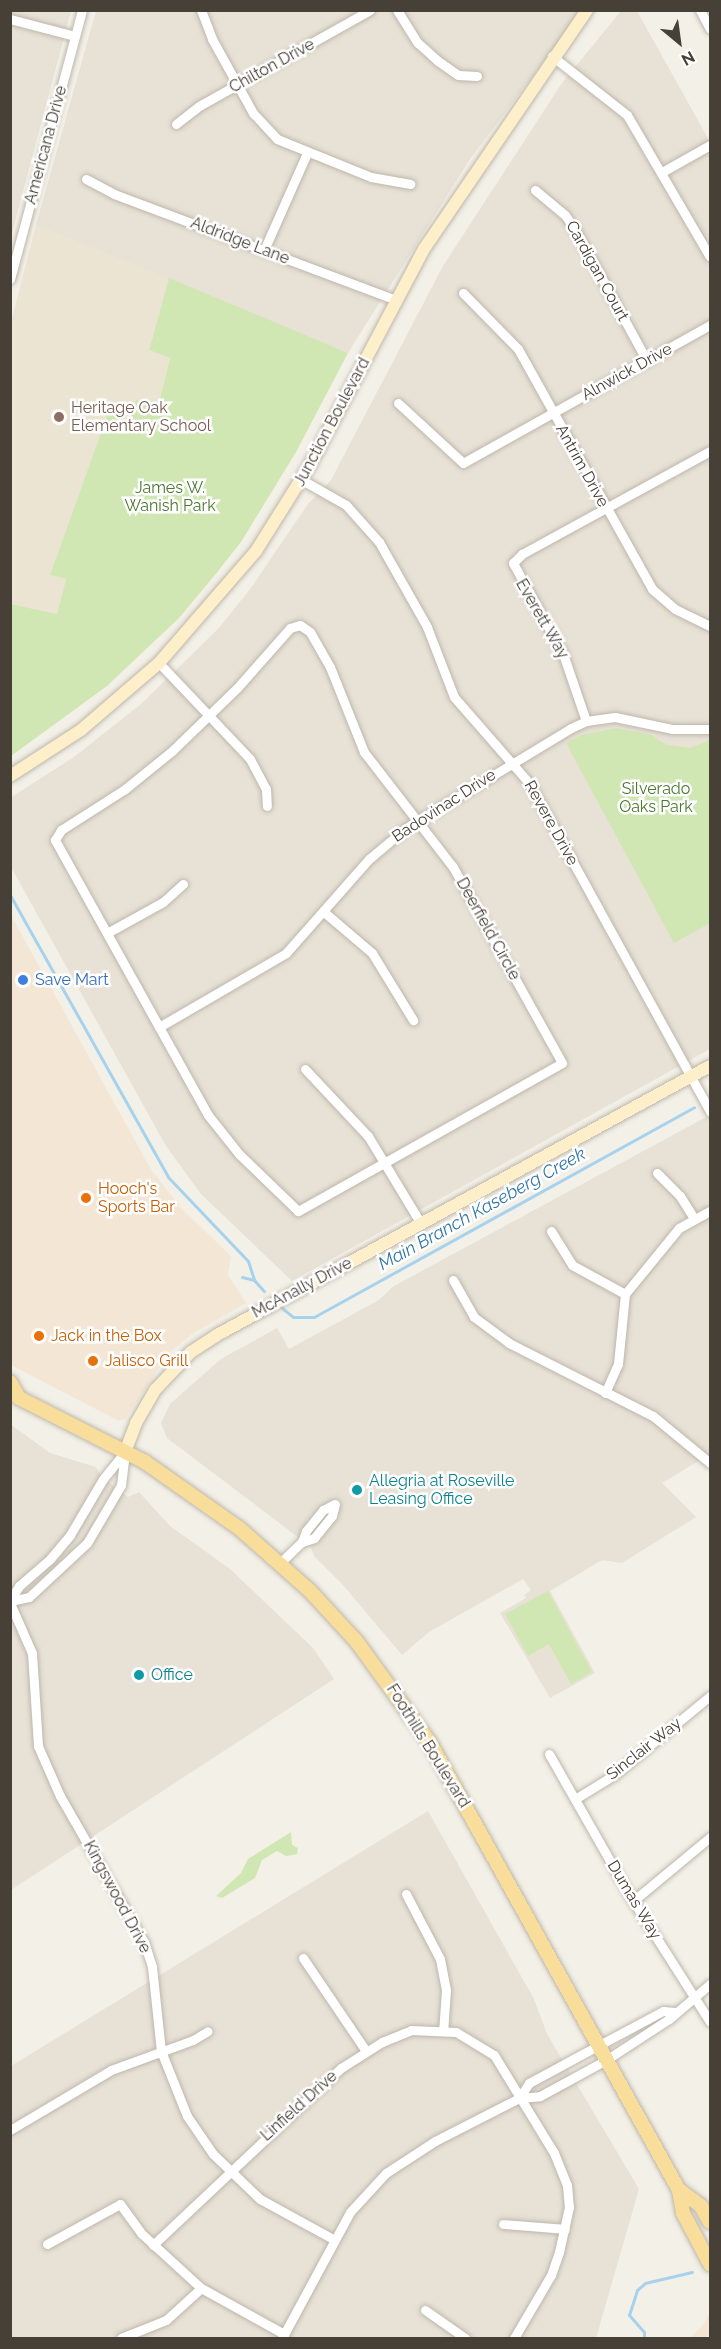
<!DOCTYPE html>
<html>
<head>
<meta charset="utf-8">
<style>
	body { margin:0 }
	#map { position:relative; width:721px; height:2349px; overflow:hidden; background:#f3f0e8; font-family:Raleway,sans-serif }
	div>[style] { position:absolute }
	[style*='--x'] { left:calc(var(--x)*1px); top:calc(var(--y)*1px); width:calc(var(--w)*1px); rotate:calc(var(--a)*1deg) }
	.residential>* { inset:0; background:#e7e1d6 }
	.commercial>* { inset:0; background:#f4e6d4 }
	.education>* { inset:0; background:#ece4d3 }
	.green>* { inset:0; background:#d0e6b3 }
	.stream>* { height:3px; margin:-1.5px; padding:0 1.5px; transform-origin:1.5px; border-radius:1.5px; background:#a7d2ed }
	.roads { filter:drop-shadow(0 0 2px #beb7ab) drop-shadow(0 0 2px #beb7ab) }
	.street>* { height:9px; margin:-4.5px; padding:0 4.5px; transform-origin:4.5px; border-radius:4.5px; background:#fff }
	.secondary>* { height:12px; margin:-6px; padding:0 6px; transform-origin:6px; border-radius:6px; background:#fcefc9 }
	.primary>* { height:14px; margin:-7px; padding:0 7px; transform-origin:7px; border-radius:7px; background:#f9dd9b }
	.dots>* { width:16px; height:16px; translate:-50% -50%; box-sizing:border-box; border:3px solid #fff; border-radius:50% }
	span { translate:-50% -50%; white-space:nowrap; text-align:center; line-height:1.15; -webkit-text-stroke:5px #fff; paint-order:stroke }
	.street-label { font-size:16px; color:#464037 }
	.education-label { font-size:16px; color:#785e54 }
	.left { translate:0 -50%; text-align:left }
	.park-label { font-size:16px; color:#4a762d }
	.shop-label { font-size:16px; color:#366cbe }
	.food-label { font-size:16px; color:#c56008 }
	.culture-label { font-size:16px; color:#0d838f }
	.water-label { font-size:18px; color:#3378a6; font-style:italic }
	.frame { position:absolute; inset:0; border:12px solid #464037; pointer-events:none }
	.north { position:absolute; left:649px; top:12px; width:60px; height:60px; -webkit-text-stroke:4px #fff; paint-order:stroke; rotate:151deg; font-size:16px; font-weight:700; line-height:24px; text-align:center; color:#464037 }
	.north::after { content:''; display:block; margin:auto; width:21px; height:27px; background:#464037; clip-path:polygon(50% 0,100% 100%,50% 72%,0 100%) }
</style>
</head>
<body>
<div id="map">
	<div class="residential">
		<i style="clip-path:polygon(11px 11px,71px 11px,11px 237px)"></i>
		<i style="clip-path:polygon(96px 11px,582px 11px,470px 159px,348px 353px,36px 225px)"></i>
		<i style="clip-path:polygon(621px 11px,637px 11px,710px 142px,710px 1049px,292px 1281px,201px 1194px,166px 1146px,11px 867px,10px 798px,74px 757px,141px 704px,218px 629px,251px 588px,308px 504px,331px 480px,443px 266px,562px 83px)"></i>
		<i style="clip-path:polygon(710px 1115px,710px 1454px,662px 1483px,696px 1517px,622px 1563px,602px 1560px,550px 1591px,595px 1673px,550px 1698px,500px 1613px,526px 1598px,524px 1595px,531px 1590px,523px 1579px,429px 1632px,402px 1655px,343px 1585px,314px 1556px,311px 1547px,167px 1438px,161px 1423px,170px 1404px,221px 1359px,277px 1328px,289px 1349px,379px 1300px,394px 1286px)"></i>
		<i style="clip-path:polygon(10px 1424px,50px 1453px,96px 1467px,101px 1476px,128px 1497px,139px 1492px,170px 1526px,230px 1569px,313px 1648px,334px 1679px,11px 1890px)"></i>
		<i style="clip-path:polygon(428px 1811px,534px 1999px,547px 2034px,639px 2189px,596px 2338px,11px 2338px,11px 2066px)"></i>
	</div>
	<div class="commercial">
		<i style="clip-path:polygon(11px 915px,150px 1168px,180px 1207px,231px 1256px,228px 1275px,246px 1303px,192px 1334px,170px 1352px,125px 1419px,119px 1421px,11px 1365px)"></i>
		<i style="clip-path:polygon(710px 2313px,710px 2338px,690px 2338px,702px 2326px)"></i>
	</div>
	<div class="education">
		<i style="clip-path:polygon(36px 225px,169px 278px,149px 350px,170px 357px,158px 406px,130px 421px,108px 413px,50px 575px,66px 579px,57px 614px,11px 604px,11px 322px)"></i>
	</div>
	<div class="green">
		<i style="clip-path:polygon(169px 278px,348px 353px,296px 452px,241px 542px,215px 575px,179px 618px,107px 686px,11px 756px,11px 604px,57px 614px,66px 579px,50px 575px,108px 413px,130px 421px,136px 400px,158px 406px,170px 358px,149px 350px)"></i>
		<i style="clip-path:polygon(616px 728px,651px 735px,667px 745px,690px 748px,710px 740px,710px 923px,674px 943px,566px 743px,582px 735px)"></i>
		<i style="clip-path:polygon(548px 1591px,592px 1672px,571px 1684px,549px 1644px,528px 1656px,505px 1614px)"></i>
		<i style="clip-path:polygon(291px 1832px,292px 1845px,298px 1848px,297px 1854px,286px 1856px,277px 1851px,262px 1860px,255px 1878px,222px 1898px,216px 1896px,241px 1873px,248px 1859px)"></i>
	</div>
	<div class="stream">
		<i style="--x:10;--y:895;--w:323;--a:60.7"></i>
		<i style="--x:168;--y:1177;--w:116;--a:46.4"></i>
		<i style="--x:248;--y:1261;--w:20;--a:72"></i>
		<i style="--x:242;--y:1277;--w:12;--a:14"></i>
		<i style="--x:254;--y:1280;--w:15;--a:48"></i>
		<i style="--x:282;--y:1308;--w:14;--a:39"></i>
		<i style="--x:293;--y:1317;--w:21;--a:0"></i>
		<i style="--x:314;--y:1317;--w:434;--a:-28.9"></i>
		<i style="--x:644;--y:2338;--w:6;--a:-90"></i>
		<i style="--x:644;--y:2332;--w:23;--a:-131"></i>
		<i style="--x:629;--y:2315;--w:26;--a:-72"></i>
		<i style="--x:637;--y:2290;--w:11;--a:-41"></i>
		<i style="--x:645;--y:2283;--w:48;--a:-13.2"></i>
	</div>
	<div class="roads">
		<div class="street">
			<i style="--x:201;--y:10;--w:31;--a:69"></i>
			<i style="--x:212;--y:39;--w:85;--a:61"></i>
			<i style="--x:253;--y:113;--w:35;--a:47"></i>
			<i style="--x:277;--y:139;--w:101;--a:22"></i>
			<i style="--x:371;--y:177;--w:40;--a:10"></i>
			<i style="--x:397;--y:10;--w:39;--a:58"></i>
			<i style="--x:418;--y:43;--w:27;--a:42"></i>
			<i style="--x:438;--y:61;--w:24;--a:35"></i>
			<i style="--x:458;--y:75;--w:19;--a:3"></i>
			<i style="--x:700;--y:10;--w:21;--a:62"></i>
			<i style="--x:10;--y:19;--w:67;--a:14.7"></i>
			<i style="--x:552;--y:56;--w:95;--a:38.2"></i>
			<i style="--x:627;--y:115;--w:164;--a:59.7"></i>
			<i style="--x:176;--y:124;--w:29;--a:-38"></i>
			<i style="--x:199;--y:106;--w:196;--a:-29.3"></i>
			<i style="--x:662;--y:172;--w:55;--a:-29.4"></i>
			<i style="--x:86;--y:179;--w:32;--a:28"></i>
			<i style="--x:114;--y:194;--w:301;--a:20.6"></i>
			<i style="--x:535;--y:190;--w:39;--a:40"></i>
			<i style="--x:565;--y:215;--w:22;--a:56"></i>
			<i style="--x:577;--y:233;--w:146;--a:61.3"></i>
			<i style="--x:264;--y:250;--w:106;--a:-66.1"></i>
			<i style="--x:10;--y:279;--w:278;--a:-75"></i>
			<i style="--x:463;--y:293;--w:78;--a:45.5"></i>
			<i style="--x:518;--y:349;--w:275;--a:60.8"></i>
			<i style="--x:652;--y:589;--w:30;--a:41"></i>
			<i style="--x:675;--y:609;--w:39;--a:26"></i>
			<i style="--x:398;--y:403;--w:88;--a:42.7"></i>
			<i style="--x:463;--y:463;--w:283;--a:-29.2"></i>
			<i style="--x:302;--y:480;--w:51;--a:29.6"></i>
			<i style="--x:346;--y:505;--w:50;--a:48.3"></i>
			<i style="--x:379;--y:542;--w:98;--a:60.5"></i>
			<i style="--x:427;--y:627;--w:75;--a:68.9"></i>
			<i style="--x:454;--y:697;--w:116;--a:48.9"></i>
			<i style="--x:530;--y:784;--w:374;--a:61.2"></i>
			<i style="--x:300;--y:625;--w:12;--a:35"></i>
			<i style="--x:310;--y:632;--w:40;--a:60.3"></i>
			<i style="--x:330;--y:667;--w:92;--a:68.2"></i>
			<i style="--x:364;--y:752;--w:145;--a:52.3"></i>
			<i style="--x:453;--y:867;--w:224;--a:60.9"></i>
			<i style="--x:562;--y:1063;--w:303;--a:150.7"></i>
			<i style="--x:298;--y:1211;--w:82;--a:-136"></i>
			<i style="--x:239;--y:1154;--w:50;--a:-128.5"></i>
			<i style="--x:208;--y:1115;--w:315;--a:-119.1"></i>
			<i style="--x:55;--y:840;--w:12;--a:-59"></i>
			<i style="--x:61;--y:830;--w:76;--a:-32.6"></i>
			<i style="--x:125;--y:789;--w:62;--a:-39.1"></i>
			<i style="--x:173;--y:750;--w:89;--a:-44.1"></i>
			<i style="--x:237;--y:688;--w:80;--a:-48.5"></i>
			<i style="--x:290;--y:628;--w:10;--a:-17"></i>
			<i style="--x:159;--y:663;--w:132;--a:46.5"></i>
			<i style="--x:250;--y:759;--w:34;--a:62"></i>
			<i style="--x:266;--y:789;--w:17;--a:87"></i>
			<i style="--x:586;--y:721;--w:71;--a:-108.9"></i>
			<i style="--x:563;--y:654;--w:104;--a:-118.8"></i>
			<i style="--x:513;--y:563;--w:13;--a:-45"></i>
			<i style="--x:522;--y:554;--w:214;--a:-28.7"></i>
			<i style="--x:324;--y:912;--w:63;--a:40.5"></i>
			<i style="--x:372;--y:953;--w:79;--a:58.5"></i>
			<i style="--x:107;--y:933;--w:64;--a:-29"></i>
			<i style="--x:163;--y:902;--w:27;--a:-42"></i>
			<i style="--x:159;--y:1027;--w:147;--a:-30.2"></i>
			<i style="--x:286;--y:953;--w:125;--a:-48.6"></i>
			<i style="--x:369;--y:859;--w:48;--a:-40"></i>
			<i style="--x:406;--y:828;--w:193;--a:-31.2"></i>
			<i style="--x:571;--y:728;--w:17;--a:-25"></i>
			<i style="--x:586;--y:721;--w:29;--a:-8"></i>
			<i style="--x:615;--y:717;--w:58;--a:11.9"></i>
			<i style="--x:672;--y:729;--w:38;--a:0"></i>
			<i style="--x:305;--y:1069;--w:92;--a:46.8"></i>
			<i style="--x:368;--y:1136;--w:103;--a:58.9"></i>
			<i style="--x:657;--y:1173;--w:33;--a:45"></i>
			<i style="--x:680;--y:1196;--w:25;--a:58"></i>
			<i style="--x:551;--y:1231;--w:40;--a:58"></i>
			<i style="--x:572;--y:1265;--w:60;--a:28.7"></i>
			<i style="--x:453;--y:1280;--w:43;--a:60.4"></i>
			<i style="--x:474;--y:1317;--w:44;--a:36.6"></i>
			<i style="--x:509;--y:1343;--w:161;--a:26.9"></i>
			<i style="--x:653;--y:1416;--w:74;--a:39.5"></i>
			<i style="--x:605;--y:1393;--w:32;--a:-66"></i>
			<i style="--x:618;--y:1364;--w:70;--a:-84.3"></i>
			<i style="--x:625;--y:1294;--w:85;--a:-50.7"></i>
			<i style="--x:679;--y:1228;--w:35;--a:-29"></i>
			<i style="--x:302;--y:1542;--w:13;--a:-18"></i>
			<i style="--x:314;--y:1538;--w:28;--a:-51"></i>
			<i style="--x:332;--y:1516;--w:12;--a:-76"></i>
			<i style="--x:281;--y:1562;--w:29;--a:-44"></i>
			<i style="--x:302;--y:1542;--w:12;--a:-70"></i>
			<i style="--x:306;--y:1531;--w:27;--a:-51"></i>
			<i style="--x:323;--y:1510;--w:13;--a:-27"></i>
			<i style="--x:10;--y:1600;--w:17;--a:-57"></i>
			<i style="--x:19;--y:1586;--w:41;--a:-41.1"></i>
			<i style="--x:50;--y:1559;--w:31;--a:-50"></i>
			<i style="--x:70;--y:1535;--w:65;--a:-59.5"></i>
			<i style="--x:103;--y:1479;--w:35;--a:-51"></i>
			<i style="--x:10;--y:1601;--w:19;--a:-12"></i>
			<i style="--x:29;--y:1597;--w:79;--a:-43"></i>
			<i style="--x:87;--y:1543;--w:67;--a:-59.6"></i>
			<i style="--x:121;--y:1485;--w:33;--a:-83"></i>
			<i style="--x:10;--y:1603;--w:55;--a:66.3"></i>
			<i style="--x:32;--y:1653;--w:93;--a:86.3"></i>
			<i style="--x:38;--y:1746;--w:55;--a:66.3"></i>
			<i style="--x:60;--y:1796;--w:168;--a:60.1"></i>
			<i style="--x:144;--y:1942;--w:26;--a:72"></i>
			<i style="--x:152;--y:1967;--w:84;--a:83.9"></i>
			<i style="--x:161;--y:2051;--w:70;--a:68.2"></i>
			<i style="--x:187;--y:2116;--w:46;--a:55.6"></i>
			<i style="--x:213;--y:2154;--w:65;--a:43.8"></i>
			<i style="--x:260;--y:2199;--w:83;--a:28.7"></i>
			<i style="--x:549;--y:1754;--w:169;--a:60.3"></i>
			<i style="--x:633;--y:1901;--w:143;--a:57.5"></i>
			<i style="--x:575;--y:1799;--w:46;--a:-31.6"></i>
			<i style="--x:614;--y:1775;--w:124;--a:-39.5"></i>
			<i style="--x:406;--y:1894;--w:73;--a:62.4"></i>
			<i style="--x:440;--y:1959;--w:32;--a:79"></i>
			<i style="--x:446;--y:1990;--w:39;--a:94"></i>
			<i style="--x:633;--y:1901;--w:100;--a:-39.7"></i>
			<i style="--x:303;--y:1958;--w:112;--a:55.9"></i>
			<i style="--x:519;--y:2098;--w:18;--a:-56"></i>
			<i style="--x:529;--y:2083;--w:52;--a:-28.5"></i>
			<i style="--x:575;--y:2058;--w:100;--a:-28.1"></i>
			<i style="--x:663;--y:2011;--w:12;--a:5"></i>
			<i style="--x:10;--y:2130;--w:117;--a:-30.7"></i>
			<i style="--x:111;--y:2070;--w:87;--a:-20.1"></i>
			<i style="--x:193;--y:2040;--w:17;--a:-31"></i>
			<i style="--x:503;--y:2224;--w:62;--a:4.6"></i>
			<i style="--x:47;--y:2244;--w:83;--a:-28.7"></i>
			<i style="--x:120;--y:2204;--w:37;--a:54"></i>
			<i style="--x:142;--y:2234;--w:80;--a:42.5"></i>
			<i style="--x:201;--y:2288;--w:95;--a:29"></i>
			<i style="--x:153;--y:2245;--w:258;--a:-43.3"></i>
			<i style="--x:341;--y:2068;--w:49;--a:-32.4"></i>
			<i style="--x:382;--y:2042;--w:31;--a:-22"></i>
			<i style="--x:411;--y:2030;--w:45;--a:2.5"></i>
			<i style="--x:456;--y:2032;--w:44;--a:31.2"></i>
			<i style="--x:494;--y:2055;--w:115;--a:58.5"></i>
			<i style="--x:554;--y:2153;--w:35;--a:68"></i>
			<i style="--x:567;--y:2185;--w:22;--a:85"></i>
			<i style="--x:569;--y:2207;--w:46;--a:102.5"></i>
			<i style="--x:559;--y:2252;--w:24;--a:109"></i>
			<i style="--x:551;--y:2275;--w:73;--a:120.4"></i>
			<i style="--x:425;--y:2310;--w:49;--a:35"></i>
			<i style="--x:121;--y:2338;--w:48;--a:-21.8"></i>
			<i style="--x:166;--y:2320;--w:47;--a:-42.4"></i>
			<i style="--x:282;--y:2338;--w:143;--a:-61.6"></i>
			<i style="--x:350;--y:2212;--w:53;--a:-47.3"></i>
			<i style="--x:386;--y:2173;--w:59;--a:-33.1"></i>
			<i style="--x:435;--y:2141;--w:94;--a:-27.1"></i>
			<i style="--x:519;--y:2098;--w:21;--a:-5"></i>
			<i style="--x:540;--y:2096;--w:75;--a:-28.6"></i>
			<i style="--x:606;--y:2060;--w:75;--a:-33.1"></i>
			<i style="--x:669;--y:2019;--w:54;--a:-40.5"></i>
		</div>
		<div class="secondary">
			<i style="--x:10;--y:776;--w:85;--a:-32.9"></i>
			<i style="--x:81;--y:730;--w:103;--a:-40.7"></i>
			<i style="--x:159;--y:663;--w:148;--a:-49.1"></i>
			<i style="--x:256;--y:551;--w:102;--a:-57.9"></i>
			<i style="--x:310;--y:465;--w:244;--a:-62.2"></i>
			<i style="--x:424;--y:249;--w:289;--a:-55.7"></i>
			<i style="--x:125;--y:1452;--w:31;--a:-69"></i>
			<i style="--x:136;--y:1423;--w:39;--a:-60"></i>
			<i style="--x:156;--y:1389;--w:51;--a:-46.6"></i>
			<i style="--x:191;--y:1352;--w:31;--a:-33"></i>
			<i style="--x:217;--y:1335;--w:562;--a:-28.62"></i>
		</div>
		<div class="primary">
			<i style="--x:10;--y:1382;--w:18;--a:61"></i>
			<i style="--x:19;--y:1398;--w:141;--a:26.9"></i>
			<i style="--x:145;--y:1462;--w:115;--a:35.1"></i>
			<i style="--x:239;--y:1528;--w:95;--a:41.6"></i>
			<i style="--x:310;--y:1591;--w:69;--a:47.3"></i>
			<i style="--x:357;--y:1642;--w:125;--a:54.1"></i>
			<i style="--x:430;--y:1743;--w:512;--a:60.88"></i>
			<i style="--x:679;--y:2190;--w:27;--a:36"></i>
			<i style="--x:701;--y:2206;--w:18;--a:61"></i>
			<i style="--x:679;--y:2190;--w:23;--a:80"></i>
			<i style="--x:683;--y:2213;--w:58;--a:62.1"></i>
		</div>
	</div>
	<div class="dots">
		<i style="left:59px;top:417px;background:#8d6e63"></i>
		<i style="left:23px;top:980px;background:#3f7fe0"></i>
		<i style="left:86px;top:1198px;background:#e8710a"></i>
		<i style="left:39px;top:1336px;background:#e8710a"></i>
		<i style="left:93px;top:1361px;background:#e8710a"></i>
		<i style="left:357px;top:1490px;background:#0f9aa8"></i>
		<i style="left:139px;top:1675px;background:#0f9aa8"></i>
	</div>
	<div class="street-label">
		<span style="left:272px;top:66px;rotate:-29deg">Chilton Drive</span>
		<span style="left:46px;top:145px;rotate:-75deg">Americana Drive</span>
		<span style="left:240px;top:241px;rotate:21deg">Aldridge Lane</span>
		<span style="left:597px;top:271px;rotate:61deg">Cardigan Court</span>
		<span style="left:627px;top:372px;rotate:-29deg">Alnwick Drive</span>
		<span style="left:332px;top:422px;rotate:-62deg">Junction Boulevard</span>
		<span style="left:582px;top:466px;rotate:61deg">Antrim Drive</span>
		<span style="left:542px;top:619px;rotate:60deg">Everett Way</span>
		<span style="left:444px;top:806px;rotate:-33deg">Badovinac Drive</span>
		<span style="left:551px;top:823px;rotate:61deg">Revere Drive</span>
		<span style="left:488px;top:929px;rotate:61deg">Deerfield Circle</span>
		<span style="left:302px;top:1288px;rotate:-28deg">McAnally Drive</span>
		<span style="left:428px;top:1746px;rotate:58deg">Foothills Boulevard</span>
		<span style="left:644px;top:1749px;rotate:-38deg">Sinclair Way</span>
		<span style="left:117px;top:1897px;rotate:62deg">Kingswood Drive</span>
		<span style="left:634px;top:1900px;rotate:59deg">Dumas Way</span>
		<span style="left:299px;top:2106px;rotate:-42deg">Linfield Drive</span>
	</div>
	<div class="education-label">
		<span class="left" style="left:71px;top:417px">Heritage Oak<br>Elementary School</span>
	</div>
	<div class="park-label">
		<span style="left:170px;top:497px">James W.<br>Wanish Park</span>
		<span style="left:656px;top:798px">Silverado<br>Oaks Park</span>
	</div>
	<div class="shop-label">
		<span class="left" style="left:35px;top:980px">Save Mart</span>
	</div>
	<div class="food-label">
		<span class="left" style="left:98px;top:1198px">Hooch's<br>Sports Bar</span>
		<span class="left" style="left:51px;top:1336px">Jack in the Box</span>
		<span class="left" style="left:105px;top:1361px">Jalisco Grill</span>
	</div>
	<div class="culture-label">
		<span class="left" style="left:369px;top:1490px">Allegria at Roseville<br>Leasing Office</span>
		<span class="left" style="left:151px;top:1675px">Office</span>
	</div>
	<div class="water-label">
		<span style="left:482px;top:1209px;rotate:-29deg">Main Branch Kaseberg Creek</span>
	</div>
	<div class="frame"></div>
	<div class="north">N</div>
</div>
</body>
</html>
